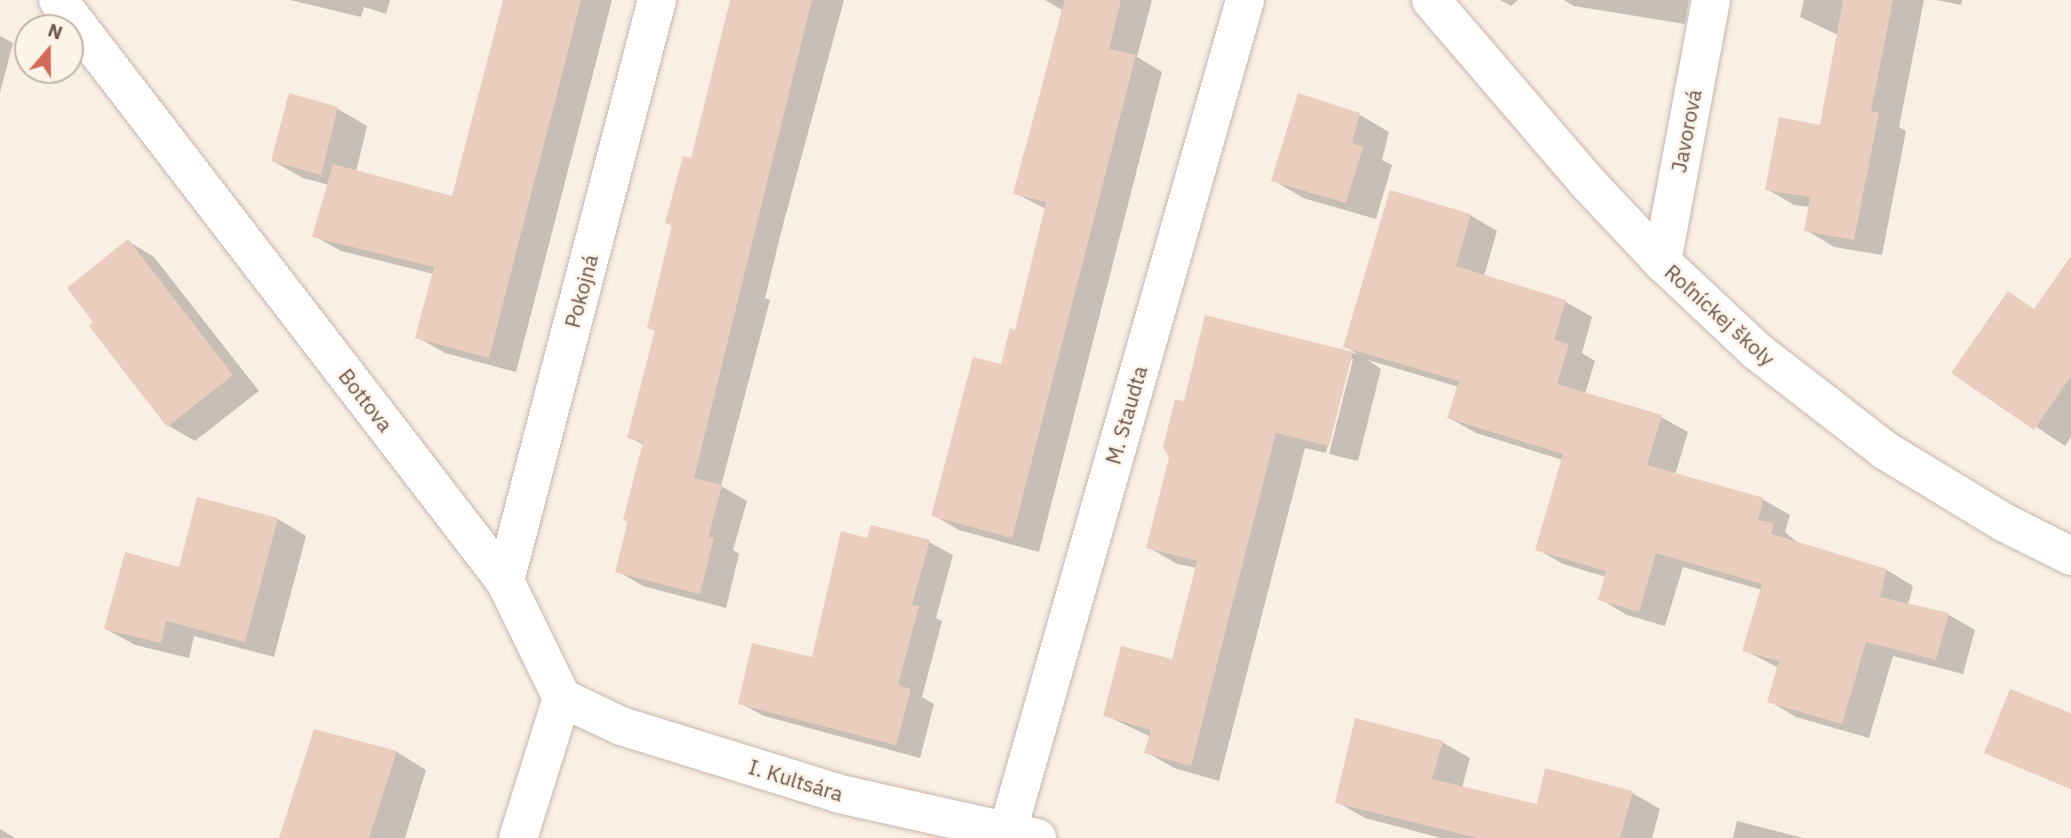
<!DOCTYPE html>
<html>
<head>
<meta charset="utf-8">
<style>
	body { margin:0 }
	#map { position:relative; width:2071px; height:838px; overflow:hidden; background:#f9efe4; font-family:"IBM Plex Sans",sans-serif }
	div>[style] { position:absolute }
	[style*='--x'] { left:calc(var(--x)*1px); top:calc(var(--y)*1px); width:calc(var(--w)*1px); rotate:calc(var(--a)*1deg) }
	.shadow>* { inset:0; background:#0003 }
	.building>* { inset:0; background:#eacdbf }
	.roads { filter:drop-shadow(0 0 2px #c8b6ac) drop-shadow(0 0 2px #c8b6ac) }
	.minor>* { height:38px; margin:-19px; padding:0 19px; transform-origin:19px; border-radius:19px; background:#fff }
	.secondary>* { height:38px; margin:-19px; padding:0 19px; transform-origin:19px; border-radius:19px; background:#fff }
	span { translate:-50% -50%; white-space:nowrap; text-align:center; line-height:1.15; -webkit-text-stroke:5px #fcf3e9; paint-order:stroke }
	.street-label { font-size:21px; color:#6d564d }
	.north { position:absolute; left:14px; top:14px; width:70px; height:70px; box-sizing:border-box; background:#fcf3e9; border:2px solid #c3b4ab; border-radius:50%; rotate:20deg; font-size:19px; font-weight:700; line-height:28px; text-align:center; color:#6d564d }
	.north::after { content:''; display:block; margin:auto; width:24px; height:32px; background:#d36a59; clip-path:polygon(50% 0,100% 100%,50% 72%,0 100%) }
</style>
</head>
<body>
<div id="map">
	<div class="shadow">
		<i style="clip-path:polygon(290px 0,390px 0,386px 14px,364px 7px,361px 17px)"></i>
		<i style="clip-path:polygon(505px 0,612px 0,516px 372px,445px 353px,417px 337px,434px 274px,341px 251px,314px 236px,329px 185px,303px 178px,273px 161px,290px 95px,338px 109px,367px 126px,356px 172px,454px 198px)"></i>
		<i style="clip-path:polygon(732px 0,844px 0,783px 225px,765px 298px,770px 300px,721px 486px,747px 501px,733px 550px,739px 554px,726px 608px,643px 586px,617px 571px,644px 445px,629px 437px,657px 332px,649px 327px,673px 226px,667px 222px,693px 160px)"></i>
		<i style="clip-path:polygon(1045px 0,1152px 0,1137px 57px,1162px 72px,1039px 552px,959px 530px,933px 515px,1017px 332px,1046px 209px,1015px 193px,1062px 10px)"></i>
		<i style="clip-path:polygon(1500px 0,1518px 0,1511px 6px)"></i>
		<i style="clip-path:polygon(1564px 0,1689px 0,1685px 24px,1574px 6px)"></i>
		<i style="clip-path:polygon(1804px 0,1924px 0,1899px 127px,1906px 131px,1882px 255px,1834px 247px,1806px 230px,1810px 207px,1794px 205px,1767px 189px,1821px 127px,1838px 35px,1800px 17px)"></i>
		<i style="clip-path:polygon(1937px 0,1962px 0,1961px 5px)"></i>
		<i style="clip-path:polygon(0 36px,13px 43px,0 93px)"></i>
		<i style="clip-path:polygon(1299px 95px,1360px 115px,1389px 132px,1382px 160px,1392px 165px,1376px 219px,1303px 198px,1273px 180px)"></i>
		<i style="clip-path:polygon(1470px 215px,1497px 231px,1484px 276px,1566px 302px,1592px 317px,1582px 353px,1595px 361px,1585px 394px,1661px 417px,1688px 432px,1675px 475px,1764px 500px,1790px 515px,1785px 532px,1799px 544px,1887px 570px,1913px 586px,1908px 605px,1949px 615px,1975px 630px,1963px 674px,1893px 656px,1869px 738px,1796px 717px,1769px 701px,1779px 668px,1744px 650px,1762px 590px,1683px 567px,1665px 626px,1627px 615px,1600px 599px,1606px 577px,1563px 564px,1537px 549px,1563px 460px,1476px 433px,1449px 418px,1459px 387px,1368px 360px,1381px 369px,1358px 461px,1329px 454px,1353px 359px,1350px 359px,1326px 453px,1305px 448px,1219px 781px,1174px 768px,1146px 752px,1151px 737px,1105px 715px,1173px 661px,1197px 568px,1177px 564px,1148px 547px,1207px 317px,1357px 354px,1345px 346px)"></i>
		<i style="clip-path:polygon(128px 241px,154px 257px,259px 391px,195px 441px,169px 426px)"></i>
		<i style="clip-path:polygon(2009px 293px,2071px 333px,2071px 437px,2065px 446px,1954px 372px)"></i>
		<i style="clip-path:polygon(198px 499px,278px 519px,306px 536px,274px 657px,194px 636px,189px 658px,135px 645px,106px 629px,180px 570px)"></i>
		<i style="clip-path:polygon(869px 540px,929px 542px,953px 555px,936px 618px,942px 621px,922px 697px,934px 704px,920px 758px,764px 716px,740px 703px,813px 659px)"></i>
		<i style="clip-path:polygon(2071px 715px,2071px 789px,1986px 753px)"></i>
		<i style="clip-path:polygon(315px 731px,397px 752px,426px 770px,405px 838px,290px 838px)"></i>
		<i style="clip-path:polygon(1442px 742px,1470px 758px,1462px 788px,1538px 806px,1632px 793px,1660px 809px,1652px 838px,1441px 838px,1365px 818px,1337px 802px)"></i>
		<i style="clip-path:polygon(1737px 821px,1803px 838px,1733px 838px)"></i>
		<i style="clip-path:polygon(0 829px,15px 838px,0 838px)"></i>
	</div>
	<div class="building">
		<i style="clip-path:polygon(503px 0,581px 0,489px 358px,415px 338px,434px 267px,312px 237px,333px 164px,452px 196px)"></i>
		<i style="clip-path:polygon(730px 0,812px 0,694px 478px,722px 485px,708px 538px,714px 537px,700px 594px,615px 572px,628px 521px,623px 520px,643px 442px,627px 438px,655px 330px,647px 328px,672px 225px,665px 223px,683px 156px,691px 158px)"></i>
		<i style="clip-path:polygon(1065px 0,1121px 0,1109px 49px,1136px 55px,1012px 538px,931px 516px,973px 357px,1001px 364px,1010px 328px,1015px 330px,1046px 202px,1013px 194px)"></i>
		<i style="clip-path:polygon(1843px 0,1893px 0,1871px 111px,1879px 113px,1854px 240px,1804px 231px,1810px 197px,1765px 190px,1779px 117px,1820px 125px)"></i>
		<i style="clip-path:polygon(289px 93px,338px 107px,321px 175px,271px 161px)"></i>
		<i style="clip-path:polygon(1298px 93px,1360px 113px,1352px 143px,1363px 147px,1346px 203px,1271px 181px)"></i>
		<i style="clip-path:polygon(1390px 190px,1471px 214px,1456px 266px,1566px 300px,1554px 340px,1569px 344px,1557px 384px,1662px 415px,1647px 465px,1764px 498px,1758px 520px,1774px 523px,1771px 534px,1887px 569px,1880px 597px,1949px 613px,1936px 660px,1866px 642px,1842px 724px,1767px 702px,1779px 661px,1742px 651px,1762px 584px,1656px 553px,1639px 612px,1598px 600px,1606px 571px,1535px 550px,1563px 454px,1447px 418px,1459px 381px,1343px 347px)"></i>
		<i style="clip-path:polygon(128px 239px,233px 375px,167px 427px,89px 326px,93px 322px,67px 288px)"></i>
		<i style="clip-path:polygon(2071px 256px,2071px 376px,2034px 430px,1951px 373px,2008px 291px,2034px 309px)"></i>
		<i style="clip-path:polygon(1205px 315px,1353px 352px,1329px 446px,1276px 433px,1191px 766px,1144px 753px,1151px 730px,1103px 716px,1121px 646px,1172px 659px,1197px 561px,1146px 548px,1169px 458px,1163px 447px,1175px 399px,1184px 401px)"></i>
		<i style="clip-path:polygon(197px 497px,278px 518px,245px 642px,166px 621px,161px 643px,104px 629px,125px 552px,179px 567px)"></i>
		<i style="clip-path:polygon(871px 525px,930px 540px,912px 605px,919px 606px,898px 685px,911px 689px,896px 745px,738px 704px,752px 643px,812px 657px,841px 531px,867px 538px)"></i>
		<i style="clip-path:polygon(2010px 689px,2071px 713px,2071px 789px,1984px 753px)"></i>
		<i style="clip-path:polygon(1355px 718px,1443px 741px,1432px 779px,1537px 804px,1545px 768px,1633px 791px,1620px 838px,1478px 838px,1335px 803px)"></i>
		<i style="clip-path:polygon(314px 729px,397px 751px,369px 838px,279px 838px)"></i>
	</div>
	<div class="roads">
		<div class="minor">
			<i style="--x:58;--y:0;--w:733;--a:52.43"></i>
			<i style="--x:505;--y:581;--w:130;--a:64"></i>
			<i style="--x:562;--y:698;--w:147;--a:107.4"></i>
			<i style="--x:1662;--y:262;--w:267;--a:-79.4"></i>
			<i style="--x:505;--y:581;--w:601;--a:-75.34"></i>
			<i style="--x:562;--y:698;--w:65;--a:25.4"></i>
			<i style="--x:621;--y:726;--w:229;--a:17.2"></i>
			<i style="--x:840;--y:794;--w:202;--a:12.6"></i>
			<i style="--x:1008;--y:830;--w:863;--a:-74.06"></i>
		</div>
		<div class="secondary">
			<i style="--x:1431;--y:0;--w:240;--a:49.4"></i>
			<i style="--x:1587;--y:182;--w:110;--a:46.8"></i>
			<i style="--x:1662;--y:262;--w:132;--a:43.2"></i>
			<i style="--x:1758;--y:352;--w:162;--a:37.7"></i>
			<i style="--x:1886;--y:451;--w:139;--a:31.2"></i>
			<i style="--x:2005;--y:523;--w:74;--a:26.6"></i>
		</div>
	</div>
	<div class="street-label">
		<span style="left:1686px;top:131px;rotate:-79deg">Javorová</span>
		<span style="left:581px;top:291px;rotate:-75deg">Pokojná</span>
		<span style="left:1720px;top:315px;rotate:42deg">Roľníckej školy</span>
		<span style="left:366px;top:400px;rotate:52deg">Bottova</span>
		<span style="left:1126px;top:415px;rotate:-74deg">M. Staudta</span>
		<span style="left:796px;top:780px;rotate:17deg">I. Kultsára</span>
	</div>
	<div class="north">N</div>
</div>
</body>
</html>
